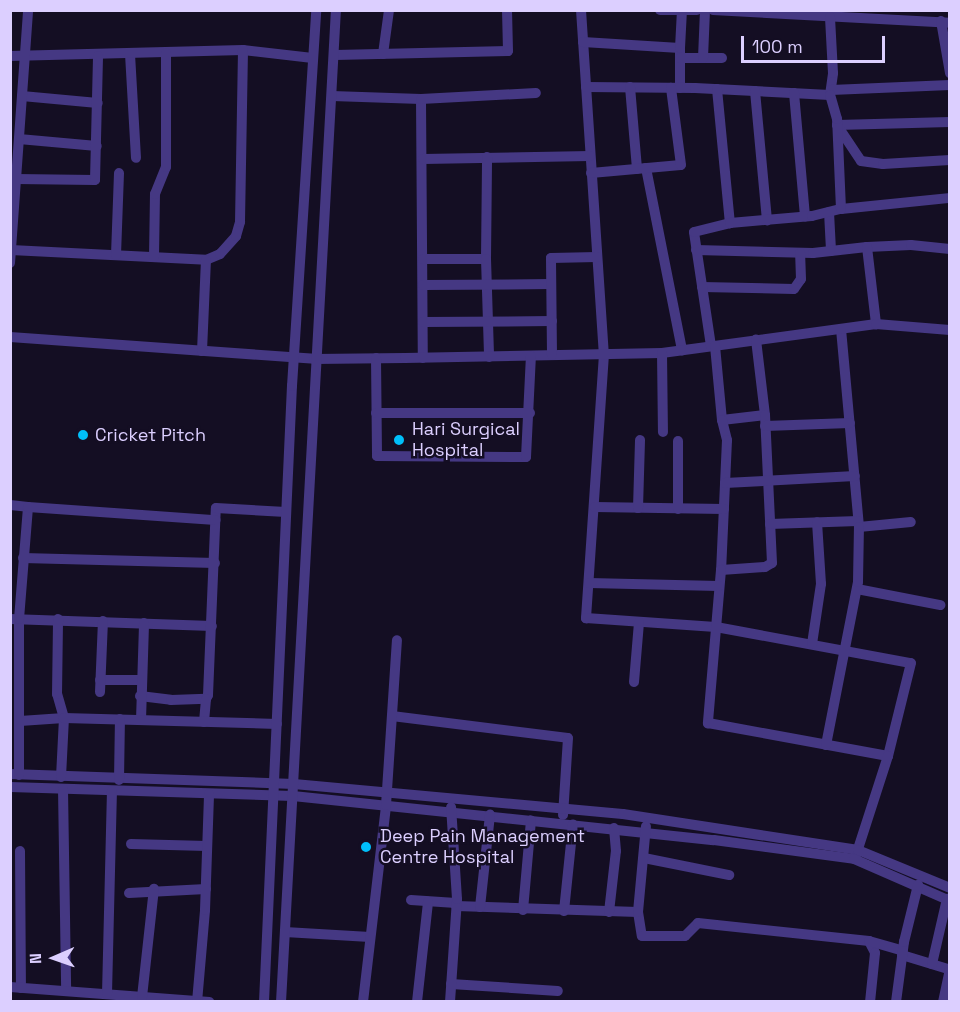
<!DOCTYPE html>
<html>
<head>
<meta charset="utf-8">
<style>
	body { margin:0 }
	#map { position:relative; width:960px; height:1012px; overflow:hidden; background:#140e23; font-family:"Space Grotesk",sans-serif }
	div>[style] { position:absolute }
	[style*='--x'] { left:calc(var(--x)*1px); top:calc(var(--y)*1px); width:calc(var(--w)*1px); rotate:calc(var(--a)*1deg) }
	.minor>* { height:10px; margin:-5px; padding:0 5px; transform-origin:5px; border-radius:5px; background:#453883 }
	.dots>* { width:16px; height:16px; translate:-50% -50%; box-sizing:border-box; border:3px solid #140e23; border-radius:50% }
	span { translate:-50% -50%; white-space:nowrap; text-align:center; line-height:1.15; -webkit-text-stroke:5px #140e23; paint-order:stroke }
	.poi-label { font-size:18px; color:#dccfff }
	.left { translate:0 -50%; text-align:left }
	.frame { position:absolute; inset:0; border:12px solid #dccfff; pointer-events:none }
	.north { position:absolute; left:24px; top:928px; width:60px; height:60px; -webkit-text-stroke:4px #140e23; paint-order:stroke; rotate:268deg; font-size:16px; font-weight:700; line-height:24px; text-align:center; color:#dccfff }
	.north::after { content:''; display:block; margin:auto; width:21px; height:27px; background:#dccfff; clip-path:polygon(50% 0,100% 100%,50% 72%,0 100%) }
	.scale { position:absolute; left:741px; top:36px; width:144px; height:27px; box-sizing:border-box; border:3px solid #dccfff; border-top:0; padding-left:8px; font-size:18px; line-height:21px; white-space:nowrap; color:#dccfff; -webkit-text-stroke:4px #140e23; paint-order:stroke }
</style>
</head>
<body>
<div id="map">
	<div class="minor">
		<i style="--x:581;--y:10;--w:345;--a:86.2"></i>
		<i style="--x:604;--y:354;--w:265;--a:93.9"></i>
		<i style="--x:586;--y:618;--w:130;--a:4"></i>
		<i style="--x:716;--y:627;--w:198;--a:10.5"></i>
		<i style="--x:911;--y:663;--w:96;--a:103.9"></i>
		<i style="--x:660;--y:10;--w:37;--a:0"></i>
		<i style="--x:713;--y:10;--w:237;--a:3.1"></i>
		<i style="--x:941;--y:21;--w:53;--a:80.2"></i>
		<i style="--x:583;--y:42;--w:97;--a:3.5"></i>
		<i style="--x:680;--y:48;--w:40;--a:90"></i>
		<i style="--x:680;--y:48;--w:36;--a:-87"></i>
		<i style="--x:130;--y:54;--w:104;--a:86.7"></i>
		<i style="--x:383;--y:54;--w:44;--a:-82.2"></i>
		<i style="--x:335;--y:55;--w:173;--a:-1.3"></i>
		<i style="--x:508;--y:51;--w:41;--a:-91.4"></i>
		<i style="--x:10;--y:56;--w:233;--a:-1.5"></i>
		<i style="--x:243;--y:50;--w:70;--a:6.5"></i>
		<i style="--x:680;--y:58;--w:42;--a:0"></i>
		<i style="--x:703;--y:58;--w:48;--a:-87.6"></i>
		<i style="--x:586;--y:87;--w:109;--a:0.5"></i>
		<i style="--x:695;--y:88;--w:135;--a:3"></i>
		<i style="--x:830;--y:95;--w:22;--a:-82"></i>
		<i style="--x:833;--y:73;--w:56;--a:-93.1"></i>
		<i style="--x:630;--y:87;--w:82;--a:85.1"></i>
		<i style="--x:717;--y:89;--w:135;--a:84.5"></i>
		<i style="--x:831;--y:90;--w:119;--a:-2.4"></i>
		<i style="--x:755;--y:91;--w:130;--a:84.7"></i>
		<i style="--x:794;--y:93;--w:124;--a:84.9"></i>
		<i style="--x:22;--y:96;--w:76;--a:5.3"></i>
		<i style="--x:332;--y:96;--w:89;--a:1.9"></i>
		<i style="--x:421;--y:99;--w:259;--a:89.6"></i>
		<i style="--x:421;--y:99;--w:115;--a:-3"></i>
		<i style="--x:950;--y:122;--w:113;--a:178.5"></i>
		<i style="--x:837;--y:125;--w:43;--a:56.3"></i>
		<i style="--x:861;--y:161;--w:22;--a:8"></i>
		<i style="--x:883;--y:164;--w:67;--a:-3.4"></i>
		<i style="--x:19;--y:139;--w:78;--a:5.1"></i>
		<i style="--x:423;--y:159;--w:167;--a:-1"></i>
		<i style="--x:646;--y:168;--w:186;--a:78.8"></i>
		<i style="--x:591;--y:173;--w:90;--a:-5.1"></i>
		<i style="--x:681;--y:165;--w:78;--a:-97.4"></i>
		<i style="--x:16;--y:179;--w:79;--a:0.7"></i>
		<i style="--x:95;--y:180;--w:124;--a:-88.6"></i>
		<i style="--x:841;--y:209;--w:110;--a:-5.8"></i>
		<i style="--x:829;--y:212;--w:39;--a:87"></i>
		<i style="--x:867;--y:247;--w:44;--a:-2.6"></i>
		<i style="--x:911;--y:245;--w:39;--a:6"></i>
		<i style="--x:11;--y:250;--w:195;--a:2.9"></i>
		<i style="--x:206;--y:260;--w:15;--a:-23"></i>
		<i style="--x:220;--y:254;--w:24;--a:-48"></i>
		<i style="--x:236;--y:236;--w:15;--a:-74"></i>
		<i style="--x:240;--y:222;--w:172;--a:-89"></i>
		<i style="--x:696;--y:250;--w:117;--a:1.5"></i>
		<i style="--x:813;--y:253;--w:54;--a:-6.3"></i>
		<i style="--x:867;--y:247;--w:78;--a:83.3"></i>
		<i style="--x:116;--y:255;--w:82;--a:-87.9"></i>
		<i style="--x:154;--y:257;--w:63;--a:-89.1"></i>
		<i style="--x:155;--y:194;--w:29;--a:-68"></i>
		<i style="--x:166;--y:167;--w:114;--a:-90"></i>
		<i style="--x:423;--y:259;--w:63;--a:0"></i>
		<i style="--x:486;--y:259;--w:102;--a:-89.4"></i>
		<i style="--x:486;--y:259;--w:98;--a:88.2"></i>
		<i style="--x:10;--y:263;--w:254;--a:-85.9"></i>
		<i style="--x:423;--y:285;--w:128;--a:-0.4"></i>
		<i style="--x:702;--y:287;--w:92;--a:1.2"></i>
		<i style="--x:794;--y:289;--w:12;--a:-55"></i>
		<i style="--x:801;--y:279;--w:26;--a:-92"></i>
		<i style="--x:423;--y:322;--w:129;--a:-0.4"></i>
		<i style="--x:841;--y:329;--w:199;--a:84.8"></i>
		<i style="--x:859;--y:527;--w:52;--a:-5.5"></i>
		<i style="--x:10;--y:337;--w:305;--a:4.1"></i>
		<i style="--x:314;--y:359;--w:91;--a:-0.6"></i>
		<i style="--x:405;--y:358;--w:257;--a:-1.1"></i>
		<i style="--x:662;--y:353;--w:216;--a:-7.7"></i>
		<i style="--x:876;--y:324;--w:74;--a:4.6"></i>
		<i style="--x:711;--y:346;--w:115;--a:-98.5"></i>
		<i style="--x:694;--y:232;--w:37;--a:-14"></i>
		<i style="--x:730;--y:223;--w:82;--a:-4.9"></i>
		<i style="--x:812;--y:216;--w:30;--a:-14"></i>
		<i style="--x:841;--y:209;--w:90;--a:-92.5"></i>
		<i style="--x:837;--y:119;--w:25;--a:-106"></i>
		<i style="--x:715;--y:346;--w:74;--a:84.6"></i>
		<i style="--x:722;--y:420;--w:43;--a:-6.6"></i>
		<i style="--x:765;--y:415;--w:76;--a:-96.8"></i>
		<i style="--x:202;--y:351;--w:91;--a:-87.5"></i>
		<i style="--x:662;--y:353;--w:79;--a:89.3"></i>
		<i style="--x:552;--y:355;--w:97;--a:-90.6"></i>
		<i style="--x:551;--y:258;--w:46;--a:-1.2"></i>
		<i style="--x:376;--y:358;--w:98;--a:89.4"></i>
		<i style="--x:377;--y:456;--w:149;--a:0.4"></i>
		<i style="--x:526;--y:457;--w:101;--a:-87.2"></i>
		<i style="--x:376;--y:413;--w:154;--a:0"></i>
		<i style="--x:722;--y:420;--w:21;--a:76"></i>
		<i style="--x:727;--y:440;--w:130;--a:92.6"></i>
		<i style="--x:721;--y:570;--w:44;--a:-3.9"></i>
		<i style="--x:765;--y:567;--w:8;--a:-30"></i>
		<i style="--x:772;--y:563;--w:148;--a:-92.7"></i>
		<i style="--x:765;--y:426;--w:85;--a:-2"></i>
		<i style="--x:725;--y:483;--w:130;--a:-3.1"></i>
		<i style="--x:10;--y:505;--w:18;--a:6"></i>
		<i style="--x:595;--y:507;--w:129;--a:0.9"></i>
		<i style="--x:638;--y:508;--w:68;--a:-88.3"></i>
		<i style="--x:678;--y:509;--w:68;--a:-90"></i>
		<i style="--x:770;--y:524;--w:88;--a:-2"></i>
		<i style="--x:23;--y:558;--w:192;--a:1.5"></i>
		<i style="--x:721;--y:570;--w:154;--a:94.9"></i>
		<i style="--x:708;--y:723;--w:183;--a:10.4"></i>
		<i style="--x:888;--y:756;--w:104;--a:107.9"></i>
		<i style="--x:589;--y:583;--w:130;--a:1.3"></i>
		<i style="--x:857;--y:589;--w:85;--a:10.9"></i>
		<i style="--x:10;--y:619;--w:202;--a:2"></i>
		<i style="--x:812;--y:644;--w:61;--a:-81.5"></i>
		<i style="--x:821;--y:584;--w:62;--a:-93.7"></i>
		<i style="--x:100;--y:680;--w:41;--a:0"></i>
		<i style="--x:634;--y:682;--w:60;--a:-85.2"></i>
		<i style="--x:100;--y:692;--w:71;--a:-87.6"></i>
		<i style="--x:140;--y:696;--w:31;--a:7"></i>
		<i style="--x:171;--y:700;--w:35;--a:-2"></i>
		<i style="--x:206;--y:699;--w:4;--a:-63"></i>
		<i style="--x:208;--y:695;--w:187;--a:-87.6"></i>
		<i style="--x:216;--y:508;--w:70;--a:3.3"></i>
		<i style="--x:392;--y:716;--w:177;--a:7.1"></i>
		<i style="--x:568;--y:738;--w:77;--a:93.7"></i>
		<i style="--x:141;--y:720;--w:97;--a:-88.2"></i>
		<i style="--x:20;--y:721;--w:44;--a:-3.9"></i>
		<i style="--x:64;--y:718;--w:25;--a:-106"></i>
		<i style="--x:57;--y:694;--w:75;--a:-89.2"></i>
		<i style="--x:204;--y:722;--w:23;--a:-85"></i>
		<i style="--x:826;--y:745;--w:166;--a:-78.9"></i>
		<i style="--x:858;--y:582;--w:55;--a:-89"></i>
		<i style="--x:10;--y:774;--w:284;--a:2"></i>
		<i style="--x:294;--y:784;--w:330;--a:5.2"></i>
		<i style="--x:623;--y:814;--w:238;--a:8.7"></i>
		<i style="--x:858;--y:850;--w:100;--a:22.4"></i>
		<i style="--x:19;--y:775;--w:156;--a:-90"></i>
		<i style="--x:19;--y:619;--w:112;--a:-85.4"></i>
		<i style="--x:28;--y:507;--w:188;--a:4"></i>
		<i style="--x:61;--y:777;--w:59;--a:-87.1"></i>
		<i style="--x:64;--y:718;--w:213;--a:1.6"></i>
		<i style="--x:119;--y:780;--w:61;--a:-89.1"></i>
		<i style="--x:10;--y:787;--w:283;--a:1.8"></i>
		<i style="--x:293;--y:796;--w:423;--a:6"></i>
		<i style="--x:714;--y:840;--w:141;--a:7.7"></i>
		<i style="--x:854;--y:859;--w:105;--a:23.6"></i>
		<i style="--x:63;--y:789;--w:202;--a:89.1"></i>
		<i style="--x:131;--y:844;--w:76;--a:1.5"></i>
		<i style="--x:20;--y:851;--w:137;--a:89.6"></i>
		<i style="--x:644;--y:858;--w:87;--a:11.3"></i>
		<i style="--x:129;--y:893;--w:77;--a:-3"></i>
		<i style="--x:411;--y:900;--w:45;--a:3.8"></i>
		<i style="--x:456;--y:906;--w:182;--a:1.9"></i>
		<i style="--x:638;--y:912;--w:24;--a:81"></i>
		<i style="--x:642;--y:936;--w:43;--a:0"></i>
		<i style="--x:685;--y:936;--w:18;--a:-45"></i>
		<i style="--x:698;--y:923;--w:172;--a:6"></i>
		<i style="--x:869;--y:941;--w:13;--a:63"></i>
		<i style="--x:875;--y:953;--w:49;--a:95.8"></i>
		<i style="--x:480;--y:907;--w:93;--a:-83.8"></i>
		<i style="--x:523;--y:910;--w:90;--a:-84.9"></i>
		<i style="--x:564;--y:911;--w:87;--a:-84.1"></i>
		<i style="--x:609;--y:912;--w:61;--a:-83.5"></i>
		<i style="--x:616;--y:851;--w:23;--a:-95"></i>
		<i style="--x:638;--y:912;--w:86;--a:-84.7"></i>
		<i style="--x:285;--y:932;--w:85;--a:3.4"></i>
		<i style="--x:869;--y:941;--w:35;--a:16"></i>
		<i style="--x:902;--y:955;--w:48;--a:16.9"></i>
		<i style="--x:932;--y:964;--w:67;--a:-77"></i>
		<i style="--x:451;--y:984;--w:107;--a:3.7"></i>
		<i style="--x:10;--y:987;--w:200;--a:4.3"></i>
		<i style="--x:107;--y:994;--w:203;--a:-88.6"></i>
		<i style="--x:142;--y:997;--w:109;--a:-83.7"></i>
		<i style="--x:197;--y:1002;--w:92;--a:-85"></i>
		<i style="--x:205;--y:910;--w:116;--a:-88"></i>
		<i style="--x:264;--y:1002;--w:617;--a:-87.4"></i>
		<i style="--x:292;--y:386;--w:377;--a:-86.3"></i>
		<i style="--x:281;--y:1002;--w:994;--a:-86.83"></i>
		<i style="--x:363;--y:1002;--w:198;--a:-83.3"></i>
		<i style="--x:386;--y:805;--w:165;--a:-86.2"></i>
		<i style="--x:417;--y:1002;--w:101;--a:-83.7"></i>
		<i style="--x:450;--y:1002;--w:103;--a:-86.1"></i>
		<i style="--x:457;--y:899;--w:92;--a:-93.7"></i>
		<i style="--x:896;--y:1002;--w:61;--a:-82.4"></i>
		<i style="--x:904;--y:942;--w:59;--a:-76.2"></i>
		<i style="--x:943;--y:1002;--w:34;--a:-78"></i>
	</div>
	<div class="dots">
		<i style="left:83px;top:435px;background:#00bffa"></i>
		<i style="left:399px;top:440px;background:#00bffa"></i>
		<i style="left:366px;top:847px;background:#00bffa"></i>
	</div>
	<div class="poi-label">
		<span class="left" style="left:412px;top:440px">Hari Surgical<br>Hospital</span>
		<span class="left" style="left:95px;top:435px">Cricket Pitch</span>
		<span class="left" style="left:380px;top:847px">Deep Pain Management<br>Centre Hospital</span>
	</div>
	<div class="frame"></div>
	<div class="north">N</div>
	<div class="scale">100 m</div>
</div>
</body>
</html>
